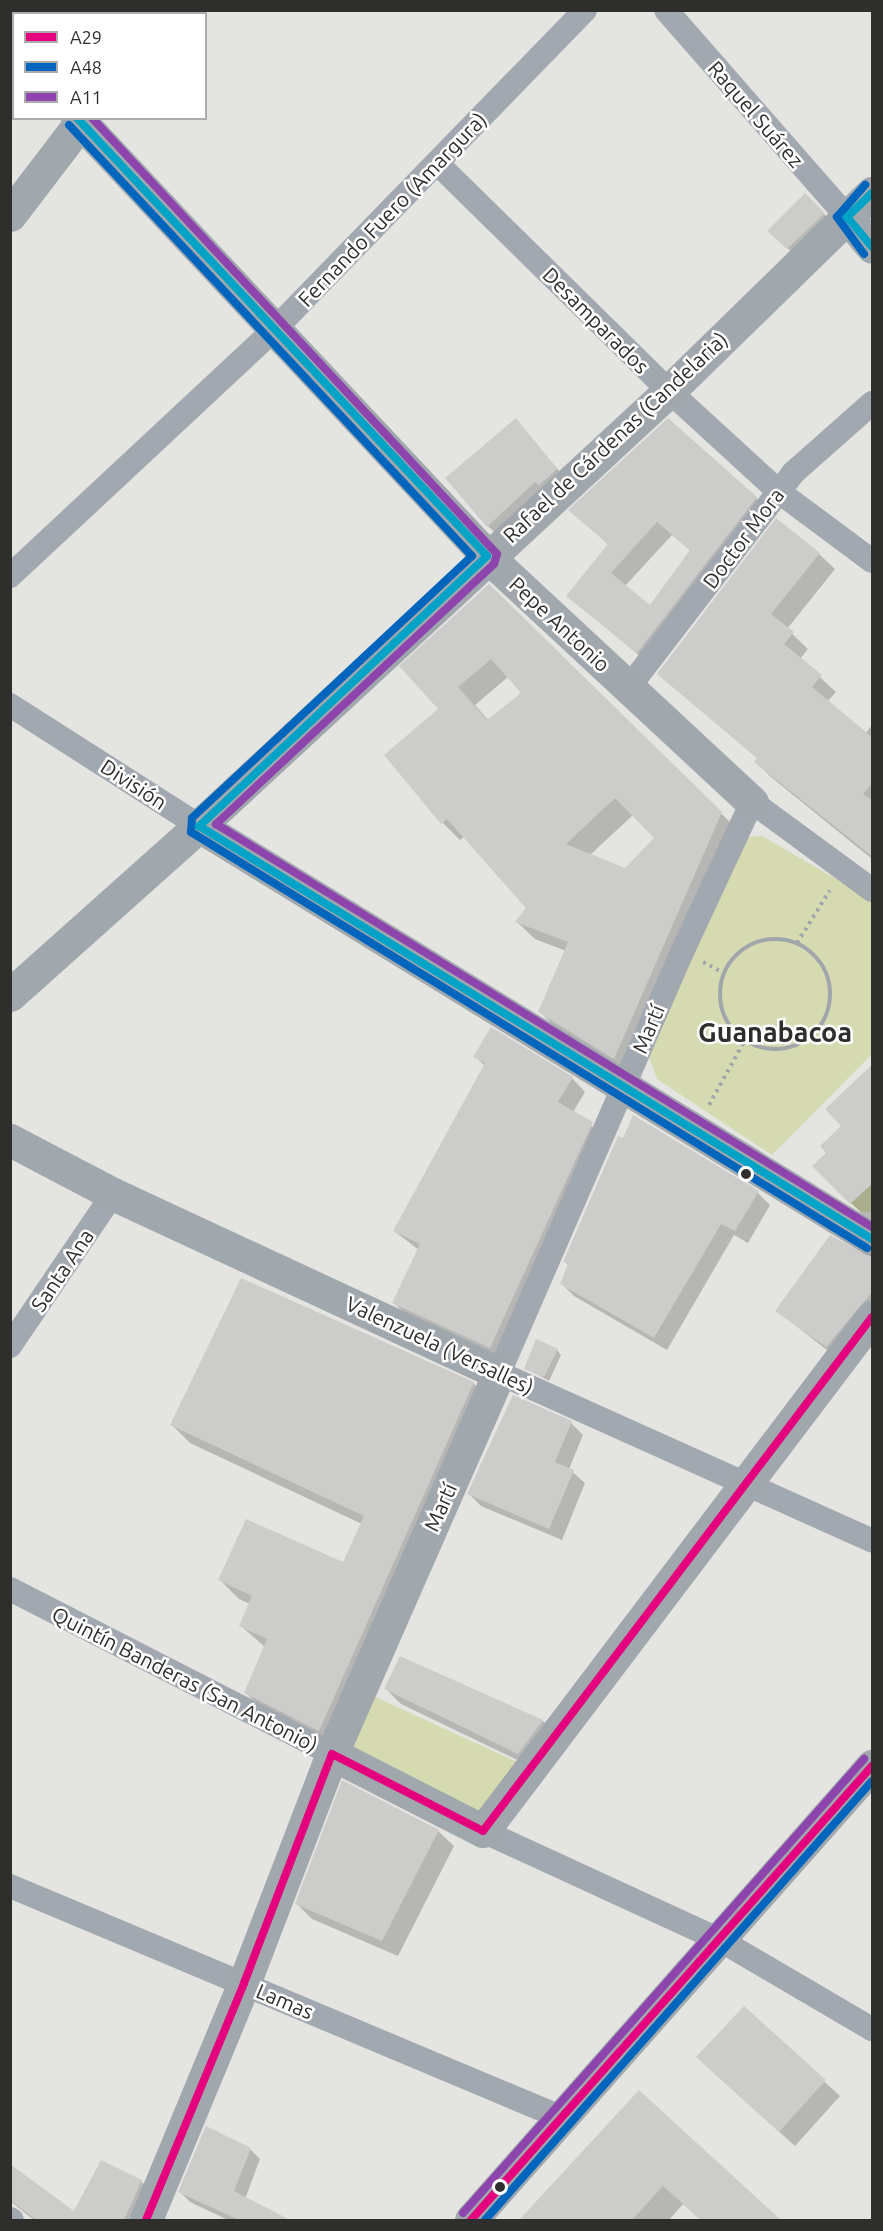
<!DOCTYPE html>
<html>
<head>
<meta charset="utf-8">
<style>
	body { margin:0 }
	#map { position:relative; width:883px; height:2231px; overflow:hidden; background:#e4e4e1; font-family:Ubuntu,sans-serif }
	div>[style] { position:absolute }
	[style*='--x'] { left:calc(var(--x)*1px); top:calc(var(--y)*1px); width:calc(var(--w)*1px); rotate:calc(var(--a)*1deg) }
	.green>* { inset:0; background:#d6dab1 }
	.shadow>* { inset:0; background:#0003 }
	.building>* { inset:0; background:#ccccca }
	.path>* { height:4px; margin-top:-2px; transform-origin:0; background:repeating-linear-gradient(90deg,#a1a6ab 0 3px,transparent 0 7.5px) }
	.path>.ring { margin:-2px; padding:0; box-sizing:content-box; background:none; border:4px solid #a1a6ab; border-radius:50% }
	.street>* { height:24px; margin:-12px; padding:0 12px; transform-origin:12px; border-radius:12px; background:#a2a8b0 }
	.secondary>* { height:33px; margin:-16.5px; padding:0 16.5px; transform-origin:16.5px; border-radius:16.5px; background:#a0a8ae }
	.bus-1>* { height:8px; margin:-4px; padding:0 4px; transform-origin:4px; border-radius:4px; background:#e5007d }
	.bus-2>* { height:8px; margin:-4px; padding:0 4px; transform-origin:4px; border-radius:4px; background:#0065bd }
	.bus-3>* { height:8px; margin:-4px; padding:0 4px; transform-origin:4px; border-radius:4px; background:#8e44ad }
	.bus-4>* { height:8px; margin:-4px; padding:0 4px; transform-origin:4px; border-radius:4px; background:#02a3c6 }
	.dots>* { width:16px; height:16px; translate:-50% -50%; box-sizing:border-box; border:3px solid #fff; border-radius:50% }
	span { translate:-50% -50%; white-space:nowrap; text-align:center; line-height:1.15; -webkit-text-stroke:5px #fff; paint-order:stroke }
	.street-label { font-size:21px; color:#2e2f2d }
	.district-label { font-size:27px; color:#2e2f2d; font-weight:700 }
	.frame { position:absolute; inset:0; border:12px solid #2e2f2d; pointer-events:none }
	.legend { position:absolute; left:12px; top:12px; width:195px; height:108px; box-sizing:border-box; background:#fff; border:2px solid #abacab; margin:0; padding:8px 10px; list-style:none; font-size:18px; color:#2e2f2d }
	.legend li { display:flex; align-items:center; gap:12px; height:30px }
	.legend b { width:30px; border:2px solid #abacab }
</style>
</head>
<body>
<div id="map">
	<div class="green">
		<i style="clip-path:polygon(762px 836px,872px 900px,872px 1054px,772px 1155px,657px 1079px,647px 1051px,748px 837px)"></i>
		<i style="clip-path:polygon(872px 1183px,872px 1212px,862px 1212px,850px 1204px)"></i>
		<i style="clip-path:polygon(371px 1695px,519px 1763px,481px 1816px,347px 1754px)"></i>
	</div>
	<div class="shadow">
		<i style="clip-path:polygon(805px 195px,834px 224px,799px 258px,779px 241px)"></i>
		<i style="clip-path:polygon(516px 420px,571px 485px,503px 541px,488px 526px)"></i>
		<i style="clip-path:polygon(evenodd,756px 498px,770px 512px,652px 666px,582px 608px,609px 545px,570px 510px,756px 498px,672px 535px,691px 551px,650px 607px,625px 586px,672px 535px)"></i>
		<i style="clip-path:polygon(819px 554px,835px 569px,787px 629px,808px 649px,800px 659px,836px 692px,827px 702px,865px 734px,872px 725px,872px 859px,771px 777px,756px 762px,758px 759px,659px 674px)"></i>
		<i style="clip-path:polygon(evenodd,489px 586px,739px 831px,632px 1075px,557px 1029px,540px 1012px,566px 951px,535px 939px,517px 922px,528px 908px,465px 836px,460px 840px,443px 823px,386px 755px,441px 709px,489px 586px,508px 677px,523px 693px,489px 721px,475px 705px,508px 677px,489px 586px,633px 815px,656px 838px,625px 870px,590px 855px,633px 815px)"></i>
		<i style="clip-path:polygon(475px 1056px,572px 1078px,585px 1092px,573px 1112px,605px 1136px,503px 1360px,408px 1316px,394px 1303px,419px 1250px,394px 1231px,485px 1066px)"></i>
		<i style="clip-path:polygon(872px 1066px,872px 1219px,870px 1222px,815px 1166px,828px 1153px)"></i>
		<i style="clip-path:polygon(758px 1193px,770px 1205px,748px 1243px,734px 1235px,667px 1350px,574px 1296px,561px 1283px,569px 1266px,565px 1262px)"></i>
		<i style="clip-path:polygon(862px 1256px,872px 1258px,872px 1319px,841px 1361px,777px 1311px)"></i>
		<i style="clip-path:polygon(557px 1350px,561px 1355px,549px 1381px,526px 1368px)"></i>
		<i style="clip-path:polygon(473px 1383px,492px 1402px,338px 1749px,264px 1711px,245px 1692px,265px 1647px,241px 1626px,250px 1604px,239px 1599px,220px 1580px,344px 1564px,362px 1524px,190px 1443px,172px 1425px)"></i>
		<i style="clip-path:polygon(571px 1423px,583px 1435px,569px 1469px,585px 1483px,562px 1540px,481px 1506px,468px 1493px)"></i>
		<i style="clip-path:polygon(401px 1658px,543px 1721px,558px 1736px,534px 1768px,401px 1704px,386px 1689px)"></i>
		<i style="clip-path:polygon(438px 1831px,454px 1846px,398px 1956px,312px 1919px,296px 1903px)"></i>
		<i style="clip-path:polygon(744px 2008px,840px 2096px,795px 2146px,713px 2072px)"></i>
		<i style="clip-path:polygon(639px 2093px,776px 2220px,701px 2220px,683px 2204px,669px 2220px,521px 2220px)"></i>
		<i style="clip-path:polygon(250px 2149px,260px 2159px,245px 2199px,286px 2220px,228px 2220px,190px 2202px,180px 2192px)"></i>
		<i style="clip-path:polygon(10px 2173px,75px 2213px,141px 2181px,156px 2196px,146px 2220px,34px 2220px,10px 2201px)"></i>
	</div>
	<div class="building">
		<i style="clip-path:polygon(805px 193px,825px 213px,787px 249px,767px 231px)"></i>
		<i style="clip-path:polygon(516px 418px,557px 469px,539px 485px,535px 482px,487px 527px,445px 478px)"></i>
		<i style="clip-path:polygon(evenodd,668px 418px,757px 497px,637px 653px,566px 596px,608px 544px,568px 510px,668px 418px,657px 522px,690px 550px,650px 605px,611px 573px,657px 522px)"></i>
		<i style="clip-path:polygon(776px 518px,820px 553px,771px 614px,794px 632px,784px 644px,822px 675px,812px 687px,873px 738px,873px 782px,863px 794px,873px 801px,873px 857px,754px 762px,757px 758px,657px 674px)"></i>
		<i style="clip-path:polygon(evenodd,489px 584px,722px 812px,614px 1059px,538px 1012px,568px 942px,515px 922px,526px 908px,447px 819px,441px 824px,384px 755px,438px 709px,399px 666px,489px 584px,491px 659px,521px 693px,487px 720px,458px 687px,491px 659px,489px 584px,615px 798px,654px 838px,625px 868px,566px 844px,615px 798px)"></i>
		<i style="clip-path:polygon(491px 1027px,573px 1077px,558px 1102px,593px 1122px,490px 1348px,392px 1303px,420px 1244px,393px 1231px,485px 1063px,473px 1057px)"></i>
		<i style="clip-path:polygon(873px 1064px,873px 1183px,850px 1204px,812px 1166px,826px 1153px,820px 1146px,841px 1126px,825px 1109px)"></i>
		<i style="clip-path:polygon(633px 1115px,759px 1191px,735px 1231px,721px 1224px,654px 1338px,560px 1284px,568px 1264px,563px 1262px,618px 1136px,623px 1138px)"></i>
		<i style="clip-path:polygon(830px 1235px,873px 1258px,873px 1291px,826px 1347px,775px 1311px)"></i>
		<i style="clip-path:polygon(241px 1278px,474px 1382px,319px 1731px,244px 1693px,267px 1639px,239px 1626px,252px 1596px,218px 1580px,246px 1519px,343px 1562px,364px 1516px,170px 1425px)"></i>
		<i style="clip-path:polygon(536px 1339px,558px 1349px,544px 1377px,524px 1369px)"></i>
		<i style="clip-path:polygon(513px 1395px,572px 1421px,555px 1462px,574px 1470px,549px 1529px,467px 1494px)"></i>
		<i style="clip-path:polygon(400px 1656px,543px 1720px,518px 1754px,384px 1689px)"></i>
		<i style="clip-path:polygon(342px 1780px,439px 1830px,382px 1941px,295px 1904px)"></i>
		<i style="clip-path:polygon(744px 2006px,826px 2080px,779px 2132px,696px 2057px)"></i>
		<i style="clip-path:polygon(639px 2090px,781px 2220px,701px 2220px,663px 2186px,632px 2220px,519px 2220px)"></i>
		<i style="clip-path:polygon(206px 2126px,251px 2148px,234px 2191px,290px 2220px,239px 2220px,178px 2192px)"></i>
		<i style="clip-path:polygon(101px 2160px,142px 2180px,124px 2220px,36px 2220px,10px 2200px,10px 2164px,74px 2211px)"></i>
	</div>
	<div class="path">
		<i class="ring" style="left:720px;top:939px;width:106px;height:106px"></i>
		<i style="--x:797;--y:943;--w:62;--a:-58.1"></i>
		<i style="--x:703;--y:962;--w:24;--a:28"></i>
		<i style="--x:709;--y:1105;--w:74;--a:-61"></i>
	</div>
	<div class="street">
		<i style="--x:666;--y:10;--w:275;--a:48.8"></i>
		<i style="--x:437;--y:163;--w:325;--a:44.5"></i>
		<i style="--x:669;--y:391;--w:148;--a:42.5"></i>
		<i style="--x:778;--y:491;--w:117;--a:36.7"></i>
		<i style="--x:10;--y:576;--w:361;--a:-43"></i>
		<i style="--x:274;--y:330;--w:446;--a:-45.8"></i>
		<i style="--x:629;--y:687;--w:270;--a:-52.5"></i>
		<i style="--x:793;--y:473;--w:106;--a:-41.5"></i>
		<i style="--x:10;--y:705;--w:224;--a:32.6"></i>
		<i style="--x:872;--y:890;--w:149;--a:-143.7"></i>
		<i style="--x:752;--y:802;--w:166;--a:115"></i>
		<i style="--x:682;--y:952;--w:459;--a:113.5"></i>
		<i style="--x:499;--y:1373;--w:409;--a:24.2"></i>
		<i style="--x:10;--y:1346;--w:184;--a:-55.9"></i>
		<i style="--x:10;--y:1589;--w:362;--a:27.1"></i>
		<i style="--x:483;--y:1831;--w:261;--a:24.7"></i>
		<i style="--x:720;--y:1940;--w:176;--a:30.4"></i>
		<i style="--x:10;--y:1886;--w:597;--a:22.78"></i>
		<i style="--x:10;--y:2219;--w:2;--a:27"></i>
	</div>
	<div class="secondary">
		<i style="--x:160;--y:14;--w:4;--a:-63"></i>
		<i style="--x:10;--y:41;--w:5;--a:37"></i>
		<i style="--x:77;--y:118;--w:600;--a:46.89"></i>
		<i style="--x:487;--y:556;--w:362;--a:42.9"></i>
		<i style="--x:10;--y:215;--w:122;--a:-52.7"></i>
		<i style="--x:847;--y:217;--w:39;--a:50"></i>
		<i style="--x:199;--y:826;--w:790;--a:31.54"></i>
		<i style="--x:10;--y:995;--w:254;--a:-41.8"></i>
		<i style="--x:199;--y:826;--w:640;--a:-42.79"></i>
		<i style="--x:669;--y:391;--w:284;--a:-44.3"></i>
		<i style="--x:10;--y:1140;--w:116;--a:27.7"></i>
		<i style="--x:113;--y:1194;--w:425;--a:24.9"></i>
		<i style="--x:499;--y:1373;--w:416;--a:113.7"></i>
		<i style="--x:332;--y:1754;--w:245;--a:111"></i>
		<i style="--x:244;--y:1983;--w:256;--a:112.5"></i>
		<i style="--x:332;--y:1754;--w:169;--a:27"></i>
		<i style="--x:483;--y:1831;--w:645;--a:-52.88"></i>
		<i style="--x:471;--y:2220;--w:606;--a:-48.55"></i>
	</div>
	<div class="bus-1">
		<i style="--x:146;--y:2220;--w:256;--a:-67.5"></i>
		<i style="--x:244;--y:1983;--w:245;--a:-69"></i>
		<i style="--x:332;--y:1754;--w:169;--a:27"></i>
		<i style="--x:483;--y:1831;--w:645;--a:-52.88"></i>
		<i style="--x:471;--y:2220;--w:606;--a:-48.55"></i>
	</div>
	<div class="bus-2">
		<i style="--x:69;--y:125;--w:590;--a:46.92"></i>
		<i style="--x:472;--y:556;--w:383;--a:136.9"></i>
		<i style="--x:192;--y:818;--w:14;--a:94"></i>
		<i style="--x:191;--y:832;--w:794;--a:31.61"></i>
		<i style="--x:864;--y:254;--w:46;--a:-126.1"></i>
		<i style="--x:837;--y:217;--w:43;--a:-48.8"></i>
		<i style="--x:485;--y:2220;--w:585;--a:-48.6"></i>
	</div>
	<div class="bus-3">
		<i style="--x:92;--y:118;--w:595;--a:47.11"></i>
		<i style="--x:497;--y:554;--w:10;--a:107"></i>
		<i style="--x:494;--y:564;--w:381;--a:136.9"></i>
		<i style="--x:216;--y:824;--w:770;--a:31.56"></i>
		<i style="--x:463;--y:2213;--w:606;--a:-48.55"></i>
	</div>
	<div class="bus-4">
		<i style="--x:77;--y:118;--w:600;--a:46.89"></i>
		<i style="--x:487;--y:556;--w:395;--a:136.8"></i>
		<i style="--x:199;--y:826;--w:790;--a:31.54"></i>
		<i style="--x:872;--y:193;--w:35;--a:136"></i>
		<i style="--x:847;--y:217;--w:39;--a:50"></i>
	</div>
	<div class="dots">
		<i style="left:746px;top:1174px;background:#2e2f2d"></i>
		<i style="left:500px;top:2187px;background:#2e2f2d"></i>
	</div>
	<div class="street-label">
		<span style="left:756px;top:114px;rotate:49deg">Raquel Suárez</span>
		<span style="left:392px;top:209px;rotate:-46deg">Fernando Fuero (Amargura)</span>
		<span style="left:596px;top:320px;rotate:45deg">Desamparados</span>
		<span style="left:615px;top:437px;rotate:-43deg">Rafael de Cárdenas (Candelaria)</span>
		<span style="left:743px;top:538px;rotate:-53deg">Doctor Mora</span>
		<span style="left:560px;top:624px;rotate:43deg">Pepe Antonio</span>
		<span style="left:134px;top:784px;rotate:33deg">División</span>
		<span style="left:648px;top:1029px;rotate:-67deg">Martí</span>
		<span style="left:62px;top:1270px;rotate:-56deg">Santa Ana</span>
		<span style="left:440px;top:1345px;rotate:25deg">Valenzuela (Versalles)</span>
		<span style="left:440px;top:1507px;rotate:-66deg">Martí</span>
		<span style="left:185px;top:1679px;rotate:27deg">Quintín Banderas (San Antonio)</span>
		<span style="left:285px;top:2001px;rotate:23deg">Lamas</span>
	</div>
	<div class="district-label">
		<span style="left:775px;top:1033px">Guanabacoa</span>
	</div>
	<div class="frame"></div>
	<ul class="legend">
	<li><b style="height:8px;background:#e5007d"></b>A29</li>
	<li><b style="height:8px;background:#0065bd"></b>A48</li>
	<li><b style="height:8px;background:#8e44ad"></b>A11</li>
	</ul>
</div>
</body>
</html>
